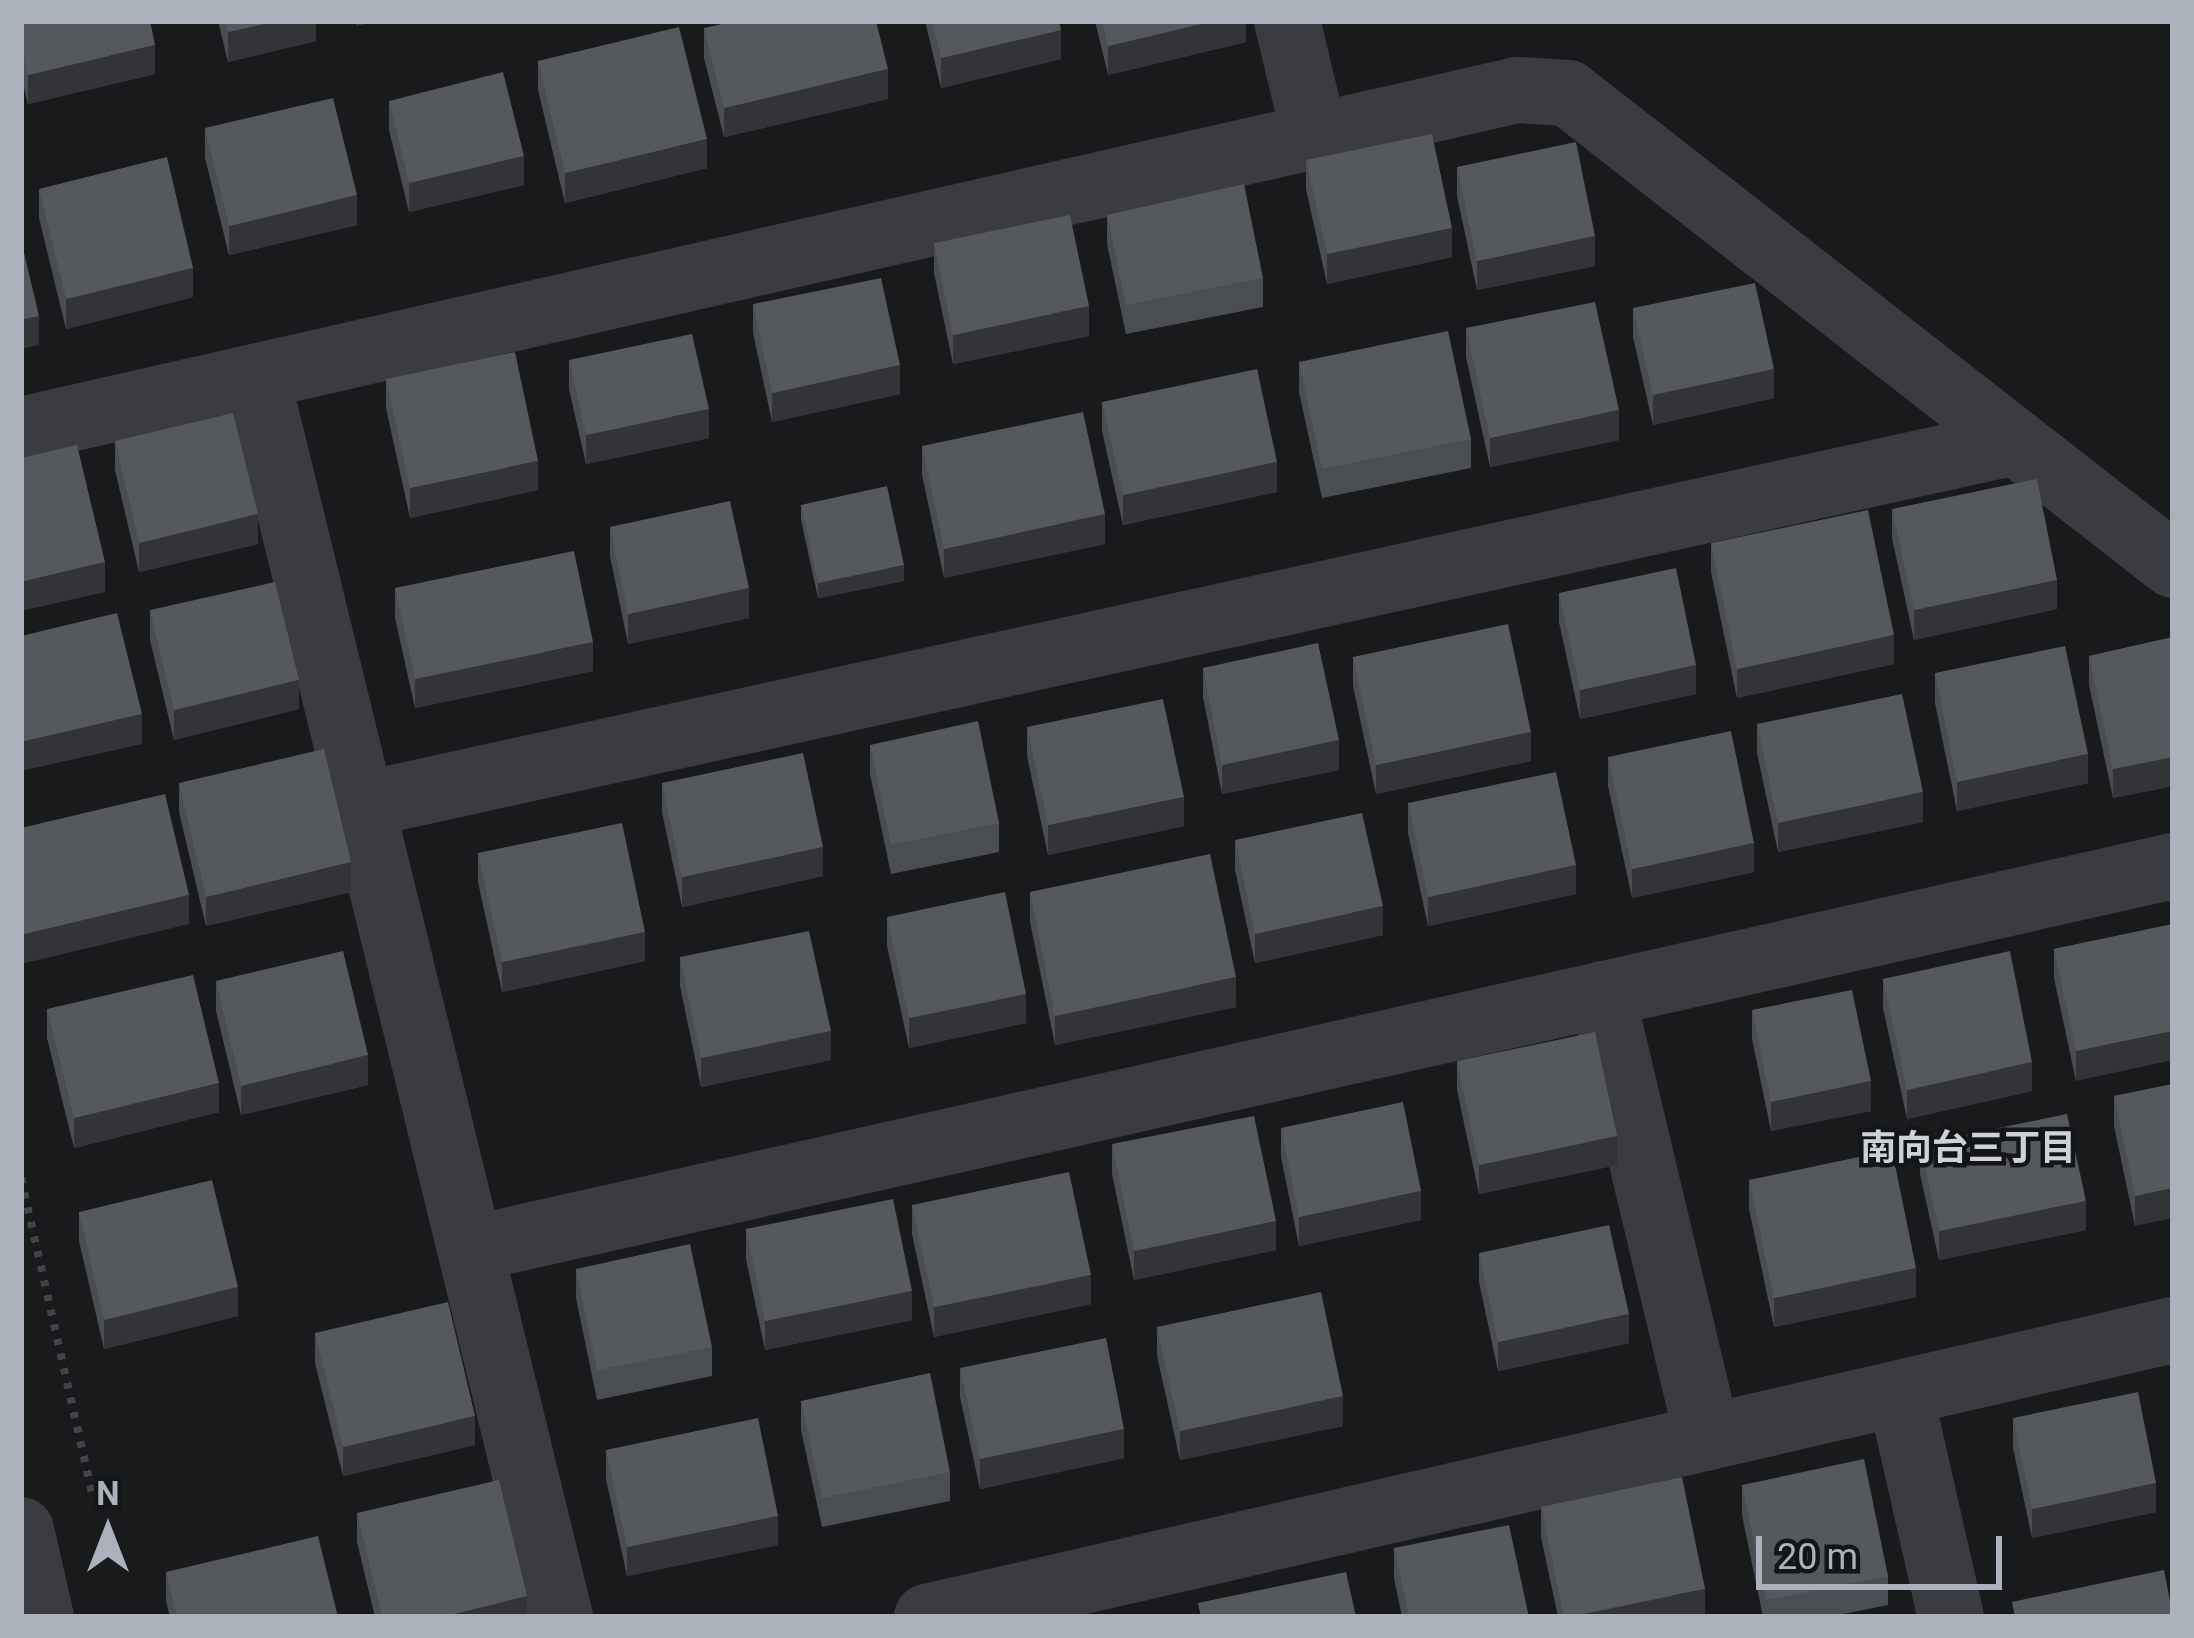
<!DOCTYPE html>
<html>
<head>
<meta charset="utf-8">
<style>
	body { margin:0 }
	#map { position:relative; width:2194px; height:1638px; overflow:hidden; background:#191a1c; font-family:Roboto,"Noto Sans JP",sans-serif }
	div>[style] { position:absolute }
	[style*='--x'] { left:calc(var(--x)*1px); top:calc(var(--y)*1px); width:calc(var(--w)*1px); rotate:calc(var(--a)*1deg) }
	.path>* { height:8px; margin-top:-4px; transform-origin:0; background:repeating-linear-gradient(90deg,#404348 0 6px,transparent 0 15px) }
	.minor>* { height:66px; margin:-33px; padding:0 33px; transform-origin:33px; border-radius:33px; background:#3a3c41 }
	.wall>* { inset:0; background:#4a4d51 }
	.shaded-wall>* { inset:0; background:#323437 }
	.building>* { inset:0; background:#55585d }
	span { translate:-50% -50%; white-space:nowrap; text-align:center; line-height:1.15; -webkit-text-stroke:9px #141517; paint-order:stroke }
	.neighbourhood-label { font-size:36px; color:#cdd1d8; font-weight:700 }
	.frame { position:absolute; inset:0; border:24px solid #abb2bc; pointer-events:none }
	.north { position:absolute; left:48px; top:1470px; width:120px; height:120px; -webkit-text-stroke:9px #141517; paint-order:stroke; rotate:0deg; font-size:33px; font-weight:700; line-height:48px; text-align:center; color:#abb2bc }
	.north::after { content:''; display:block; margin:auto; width:42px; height:54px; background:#abb2bc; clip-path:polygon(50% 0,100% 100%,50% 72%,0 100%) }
	.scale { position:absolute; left:1756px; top:1536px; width:246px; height:54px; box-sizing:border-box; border:6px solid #abb2bc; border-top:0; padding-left:15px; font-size:36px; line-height:42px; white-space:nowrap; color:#abb2bc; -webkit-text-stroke:9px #141517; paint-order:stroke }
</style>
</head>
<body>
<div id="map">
	<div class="path">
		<i style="--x:21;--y:1178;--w:328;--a:77.3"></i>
	</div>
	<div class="minor">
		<i style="--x:1287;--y:21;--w:119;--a:76.4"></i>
		<i style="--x:257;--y:377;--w:1276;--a:76.27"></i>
		<i style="--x:21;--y:430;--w:1535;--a:-12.8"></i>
		<i style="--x:1518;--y:90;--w:50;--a:3.4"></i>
		<i style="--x:1568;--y:93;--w:767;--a:37.96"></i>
		<i style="--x:362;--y:805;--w:1693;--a:-12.38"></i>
		<i style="--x:1602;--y:994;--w:456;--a:76.6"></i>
		<i style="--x:471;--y:1249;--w:1745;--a:-12.68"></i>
		<i style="--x:1900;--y:1393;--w:230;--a:77.2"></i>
		<i style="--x:21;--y:1530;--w:89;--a:77.1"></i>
		<i style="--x:927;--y:1617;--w:1279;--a:-12.97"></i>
	</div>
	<div class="wall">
		<i style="clip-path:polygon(21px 21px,155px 74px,28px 104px,21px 76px)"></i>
		<i style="clip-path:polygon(218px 21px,316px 21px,316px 41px,228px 62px)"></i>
		<i style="clip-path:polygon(925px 21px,1059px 21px,1061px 59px,941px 88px)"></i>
		<i style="clip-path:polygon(1095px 21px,1246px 21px,1246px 42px,1108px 75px)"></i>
		<i style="clip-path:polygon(704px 28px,888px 99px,724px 137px,704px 58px)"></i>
		<i style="clip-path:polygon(538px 61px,707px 168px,565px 203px,538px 90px)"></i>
		<i style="clip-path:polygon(389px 101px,524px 185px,409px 212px,389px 130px)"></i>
		<i style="clip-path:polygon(205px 128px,357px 225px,229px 255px,205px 158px)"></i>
		<i style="clip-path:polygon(1306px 160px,1452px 257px,1327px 284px,1306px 189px)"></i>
		<i style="clip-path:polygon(1457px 167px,1595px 266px,1477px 290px,1457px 196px)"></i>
		<i style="clip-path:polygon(39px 189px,193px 297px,66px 329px,39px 218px)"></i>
		<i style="clip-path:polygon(1107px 215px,1263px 278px,1263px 307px,1126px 334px,1107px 244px)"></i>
		<i style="clip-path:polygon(934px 243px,1089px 336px,953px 364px,934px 273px)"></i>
		<i style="clip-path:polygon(753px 304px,900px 394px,772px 422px,753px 333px)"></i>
		<i style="clip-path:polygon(1633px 308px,1774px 398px,1653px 425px,1633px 337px)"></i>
		<i style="clip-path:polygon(1466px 328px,1619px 440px,1490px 467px,1466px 357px)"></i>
		<i style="clip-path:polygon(569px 360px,709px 438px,586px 464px,569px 389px)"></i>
		<i style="clip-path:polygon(1299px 362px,1471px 439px,1471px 468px,1322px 498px,1299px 392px)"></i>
		<i style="clip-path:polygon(386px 379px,538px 490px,410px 518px,386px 408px)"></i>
		<i style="clip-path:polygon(1102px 402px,1277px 492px,1123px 525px,1102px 431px)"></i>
		<i style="clip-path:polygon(115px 441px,258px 544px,139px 572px,115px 470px)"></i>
		<i style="clip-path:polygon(922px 446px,1105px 544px,944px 578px,922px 475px)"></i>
		<i style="clip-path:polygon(801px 505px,904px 581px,818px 598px,801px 520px)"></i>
		<i style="clip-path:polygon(1892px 509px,2057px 609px,1914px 640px,1892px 538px)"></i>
		<i style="clip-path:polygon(610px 527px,749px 618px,628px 644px,610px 556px)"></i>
		<i style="clip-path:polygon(1711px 543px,1894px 664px,1737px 698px,1711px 572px)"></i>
		<i style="clip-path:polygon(395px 588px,593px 671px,415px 708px,395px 618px)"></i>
		<i style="clip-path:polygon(1559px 593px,1696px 694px,1580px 719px,1559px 622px)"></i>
		<i style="clip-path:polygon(150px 610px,299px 709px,174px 740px,150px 640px)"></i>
		<i style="clip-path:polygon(2173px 637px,2173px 786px,2113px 798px,2089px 685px,2089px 656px)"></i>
		<i style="clip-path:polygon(1353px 657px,1531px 761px,1376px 794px,1353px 686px)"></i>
		<i style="clip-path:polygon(1203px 668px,1339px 770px,1222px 794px,1203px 697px)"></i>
		<i style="clip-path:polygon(1935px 673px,2088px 783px,1957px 811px,1935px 703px)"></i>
		<i style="clip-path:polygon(1757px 724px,1923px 822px,1778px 852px,1757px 753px)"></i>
		<i style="clip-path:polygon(1027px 727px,1184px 826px,1048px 855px,1027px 756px)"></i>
		<i style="clip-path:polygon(870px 745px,999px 823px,999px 852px,891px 874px,870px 774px)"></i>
		<i style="clip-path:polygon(1608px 757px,1754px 872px,1632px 898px,1608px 786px)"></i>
		<i style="clip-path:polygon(179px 783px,351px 892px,206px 926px,179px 812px)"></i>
		<i style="clip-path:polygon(662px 783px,823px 876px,682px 907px,662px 812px)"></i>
		<i style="clip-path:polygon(1408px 803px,1576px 894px,1428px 926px,1408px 833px)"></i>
		<i style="clip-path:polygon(1235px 840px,1383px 935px,1255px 963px,1235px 870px)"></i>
		<i style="clip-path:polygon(478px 853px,645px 961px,502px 992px,478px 882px)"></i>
		<i style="clip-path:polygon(1030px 892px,1236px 1007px,1055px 1045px,1030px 922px)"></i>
		<i style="clip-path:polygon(887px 917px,1026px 1023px,909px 1048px,887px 946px)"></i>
		<i style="clip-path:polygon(2173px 924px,2076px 1081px,2054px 978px,2054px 949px)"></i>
		<i style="clip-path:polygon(680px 957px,831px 1060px,701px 1087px,680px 986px)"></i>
		<i style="clip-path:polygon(1883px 979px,2032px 1091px,1907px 1119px,1883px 1008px)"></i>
		<i style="clip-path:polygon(216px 981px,368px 1085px,241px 1115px,216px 1011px)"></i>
		<i style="clip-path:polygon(47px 1009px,219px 1112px,74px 1148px,47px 1038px)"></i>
		<i style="clip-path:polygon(1752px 1010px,1871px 1111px,1771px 1131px,1752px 1039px)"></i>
		<i style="clip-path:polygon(1457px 1061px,1617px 1165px,1479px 1194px,1457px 1090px)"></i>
		<i style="clip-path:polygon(2173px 1084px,2135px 1226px,2114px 1126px,2114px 1096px)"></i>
		<i style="clip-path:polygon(1281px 1128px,1421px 1220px,1299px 1246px,1281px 1157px)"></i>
		<i style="clip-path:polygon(1112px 1144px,1276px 1250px,1134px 1280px,1112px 1174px)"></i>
		<i style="clip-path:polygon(1920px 1144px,2086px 1230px,1939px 1260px,1920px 1174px)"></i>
		<i style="clip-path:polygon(1749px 1180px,1916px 1297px,1774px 1327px,1749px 1209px)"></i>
		<i style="clip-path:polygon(912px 1205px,1091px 1304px,934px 1337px,912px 1234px)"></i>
		<i style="clip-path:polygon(79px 1212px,238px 1316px,104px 1349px,79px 1241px)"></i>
		<i style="clip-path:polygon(746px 1229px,912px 1320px,765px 1350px,746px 1259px)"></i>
		<i style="clip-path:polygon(1479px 1253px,1629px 1343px,1498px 1371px,1479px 1282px)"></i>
		<i style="clip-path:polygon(576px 1269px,712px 1347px,712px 1376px,597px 1400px,576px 1298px)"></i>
		<i style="clip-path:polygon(1157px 1327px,1343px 1426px,1180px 1460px,1157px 1356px)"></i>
		<i style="clip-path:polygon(315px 1333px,475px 1445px,343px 1476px,315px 1363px)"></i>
		<i style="clip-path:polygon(960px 1368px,1124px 1458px,980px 1489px,960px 1397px)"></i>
		<i style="clip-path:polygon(801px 1401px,950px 1472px,950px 1501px,822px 1527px,801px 1430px)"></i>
		<i style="clip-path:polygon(2013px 1418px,2156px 1512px,2032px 1538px,2013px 1448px)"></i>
		<i style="clip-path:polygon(606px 1450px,778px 1545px,627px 1576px,606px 1479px)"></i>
		<i style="clip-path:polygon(1742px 1485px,1888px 1576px,1888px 1605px,1829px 1617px,1763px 1617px,1742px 1515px)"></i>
		<i style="clip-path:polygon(1541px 1507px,1705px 1617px,1558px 1617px,1541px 1537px)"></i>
		<i style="clip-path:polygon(357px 1513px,527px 1617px,375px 1617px,357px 1542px)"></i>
		<i style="clip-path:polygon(1394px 1548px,1529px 1617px,1402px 1617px,1394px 1578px)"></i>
		<i style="clip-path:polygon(166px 1572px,338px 1617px,170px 1617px,166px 1601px)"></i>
	</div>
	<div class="shaded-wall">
		<i style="clip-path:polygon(277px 21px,316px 21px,316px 41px,228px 62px,228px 32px)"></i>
		<i style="clip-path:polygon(356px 21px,377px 21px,356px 26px)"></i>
		<i style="clip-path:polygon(1214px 21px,1246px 21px,1246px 42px,1108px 75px,1108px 46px)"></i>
		<i style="clip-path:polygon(1061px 30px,1061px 59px,941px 88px,941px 58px)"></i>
		<i style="clip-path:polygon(155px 45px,155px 74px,28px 104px,28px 75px)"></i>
		<i style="clip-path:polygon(888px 69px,888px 99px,724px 137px,724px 108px)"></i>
		<i style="clip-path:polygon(707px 139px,707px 168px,565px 203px,565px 173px)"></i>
		<i style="clip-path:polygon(524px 156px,524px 185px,409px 212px,409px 183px)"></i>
		<i style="clip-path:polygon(357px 195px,357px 225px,229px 255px,229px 226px)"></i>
		<i style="clip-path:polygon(1452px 228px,1452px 257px,1327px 284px,1327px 254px)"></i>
		<i style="clip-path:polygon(1595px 236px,1595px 266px,1477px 290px,1477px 261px)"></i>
		<i style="clip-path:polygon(193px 268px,193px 297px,66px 329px,66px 299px)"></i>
		<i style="clip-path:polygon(1089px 306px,1089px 336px,953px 364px,953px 335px)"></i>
		<i style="clip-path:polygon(39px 316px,39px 345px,21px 349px,21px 320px)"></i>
		<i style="clip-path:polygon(900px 365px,900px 394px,772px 422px,772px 393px)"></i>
		<i style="clip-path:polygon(1774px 369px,1774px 398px,1653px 425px,1653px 395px)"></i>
		<i style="clip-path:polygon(709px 409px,709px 438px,586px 464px,586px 435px)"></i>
		<i style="clip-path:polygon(1619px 410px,1619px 440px,1490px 467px,1490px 438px)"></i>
		<i style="clip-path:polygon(538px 461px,538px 490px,410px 518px,410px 488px)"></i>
		<i style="clip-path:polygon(1277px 462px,1277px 492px,1123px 525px,1123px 495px)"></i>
		<i style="clip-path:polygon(258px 514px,258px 544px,139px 572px,139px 543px)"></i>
		<i style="clip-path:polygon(1105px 514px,1105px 544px,944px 578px,944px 549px)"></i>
		<i style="clip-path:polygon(105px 562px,105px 592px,21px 611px,21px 582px)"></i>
		<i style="clip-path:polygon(904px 565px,904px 581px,818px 598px,818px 583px)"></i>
		<i style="clip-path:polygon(2057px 580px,2057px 609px,1914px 640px,1914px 610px)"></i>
		<i style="clip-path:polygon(749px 588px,749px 618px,628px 644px,628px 614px)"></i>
		<i style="clip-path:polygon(1894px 635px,1894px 664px,1737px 698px,1737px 669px)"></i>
		<i style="clip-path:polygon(593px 642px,593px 671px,415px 708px,415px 679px)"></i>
		<i style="clip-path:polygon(1696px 665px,1696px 694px,1580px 719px,1580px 690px)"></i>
		<i style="clip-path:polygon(299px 680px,299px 709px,174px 740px,174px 710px)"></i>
		<i style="clip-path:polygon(142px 714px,142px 744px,21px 771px,21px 742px)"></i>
		<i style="clip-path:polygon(1531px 732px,1531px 761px,1376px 794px,1376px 765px)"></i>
		<i style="clip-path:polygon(1339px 740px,1339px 770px,1222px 794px,1222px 765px)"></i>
		<i style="clip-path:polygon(2088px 754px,2088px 783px,1957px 811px,1957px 782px)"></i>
		<i style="clip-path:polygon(2173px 757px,2173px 786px,2113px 798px,2113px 769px)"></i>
		<i style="clip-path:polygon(1923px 792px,1923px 822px,1778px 852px,1778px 823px)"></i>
		<i style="clip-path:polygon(1184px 797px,1184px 826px,1048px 855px,1048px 825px)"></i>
		<i style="clip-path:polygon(1754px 843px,1754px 872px,1632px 898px,1632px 869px)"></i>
		<i style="clip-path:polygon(823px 847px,823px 876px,682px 907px,682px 877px)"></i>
		<i style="clip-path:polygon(351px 862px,351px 892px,206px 926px,206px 897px)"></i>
		<i style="clip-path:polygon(1576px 865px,1576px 894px,1428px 926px,1428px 897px)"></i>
		<i style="clip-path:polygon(189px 895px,189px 924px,21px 964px,21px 935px)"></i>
		<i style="clip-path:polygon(1383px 906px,1383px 935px,1255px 963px,1255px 934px)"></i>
		<i style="clip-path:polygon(645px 932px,645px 961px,502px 992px,502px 962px)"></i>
		<i style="clip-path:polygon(1236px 977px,1236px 1007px,1055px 1045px,1055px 1016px)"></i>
		<i style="clip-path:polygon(1026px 994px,1026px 1023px,909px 1048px,909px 1018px)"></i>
		<i style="clip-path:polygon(831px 1031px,831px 1060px,701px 1087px,701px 1058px)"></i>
		<i style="clip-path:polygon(2173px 1031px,2173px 1060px,2076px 1081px,2076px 1051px)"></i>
		<i style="clip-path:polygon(368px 1055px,368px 1085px,241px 1115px,241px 1086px)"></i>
		<i style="clip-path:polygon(2032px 1062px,2032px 1091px,1907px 1119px,1907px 1090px)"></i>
		<i style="clip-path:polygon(1871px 1081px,1871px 1111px,1771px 1131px,1771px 1102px)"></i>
		<i style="clip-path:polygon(219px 1083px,219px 1112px,74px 1148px,74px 1118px)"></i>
		<i style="clip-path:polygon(1617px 1136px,1617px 1165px,1479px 1194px,1479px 1165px)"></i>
		<i style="clip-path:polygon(2173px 1188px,2173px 1218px,2135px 1226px,2135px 1196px)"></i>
		<i style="clip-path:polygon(1421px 1191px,1421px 1220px,1299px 1246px,1299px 1217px)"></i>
		<i style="clip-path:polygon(2086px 1201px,2086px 1230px,1939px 1260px,1939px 1231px)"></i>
		<i style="clip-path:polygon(1276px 1221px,1276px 1250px,1134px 1280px,1134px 1251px)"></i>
		<i style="clip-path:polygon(1916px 1268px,1916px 1297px,1774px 1327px,1774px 1298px)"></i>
		<i style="clip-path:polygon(1091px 1275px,1091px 1304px,934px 1337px,934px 1307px)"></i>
		<i style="clip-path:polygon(238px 1287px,238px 1316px,104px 1349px,104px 1320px)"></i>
		<i style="clip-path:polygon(912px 1291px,912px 1320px,765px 1350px,765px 1321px)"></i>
		<i style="clip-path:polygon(1629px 1314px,1629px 1343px,1498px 1371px,1498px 1342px)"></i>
		<i style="clip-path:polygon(1343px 1396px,1343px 1426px,1180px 1460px,1180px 1431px)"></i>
		<i style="clip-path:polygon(475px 1416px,475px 1445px,343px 1476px,343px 1447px)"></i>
		<i style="clip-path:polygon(1124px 1429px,1124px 1458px,980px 1489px,980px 1459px)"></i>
		<i style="clip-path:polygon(2156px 1483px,2156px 1512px,2032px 1538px,2032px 1509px)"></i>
		<i style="clip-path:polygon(778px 1516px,778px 1545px,627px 1576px,627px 1547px)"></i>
		<i style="clip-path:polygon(1705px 1589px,1705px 1617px,1571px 1617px)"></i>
		<i style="clip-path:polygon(527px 1596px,527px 1617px,442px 1617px)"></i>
	</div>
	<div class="building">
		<i style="clip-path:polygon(21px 21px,150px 21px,155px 45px,28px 75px,21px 47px)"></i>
		<i style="clip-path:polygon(225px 21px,277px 21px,228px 32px)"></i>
		<i style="clip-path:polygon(735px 21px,876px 21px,888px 69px,724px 108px,704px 28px)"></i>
		<i style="clip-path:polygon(932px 21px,1059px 21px,1061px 30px,941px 58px)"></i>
		<i style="clip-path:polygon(1102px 21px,1214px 21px,1108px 46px)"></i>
		<i style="clip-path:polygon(679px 27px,707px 139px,565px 173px,538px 61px)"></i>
		<i style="clip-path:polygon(503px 72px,524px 156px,409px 183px,389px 101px)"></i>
		<i style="clip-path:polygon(333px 98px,357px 195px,229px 226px,205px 128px)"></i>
		<i style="clip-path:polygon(1432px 134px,1452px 228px,1327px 254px,1306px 160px)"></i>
		<i style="clip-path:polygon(1576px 142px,1595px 236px,1477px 261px,1457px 167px)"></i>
		<i style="clip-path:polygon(167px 157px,193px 268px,66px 299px,39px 189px)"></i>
		<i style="clip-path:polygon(1244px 184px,1263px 278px,1126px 305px,1107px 215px)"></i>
		<i style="clip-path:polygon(1070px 215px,1089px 306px,953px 335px,934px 243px)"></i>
		<i style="clip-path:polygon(21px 240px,39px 316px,21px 320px)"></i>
		<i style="clip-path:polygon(881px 278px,900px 365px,772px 393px,753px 304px)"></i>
		<i style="clip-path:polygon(1755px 283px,1774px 369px,1653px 395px,1633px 308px)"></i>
		<i style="clip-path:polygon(1595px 302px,1619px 410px,1490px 438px,1466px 328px)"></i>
		<i style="clip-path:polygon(1448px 331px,1471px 439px,1322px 469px,1299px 362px)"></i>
		<i style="clip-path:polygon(692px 334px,709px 409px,586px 435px,569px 360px)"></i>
		<i style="clip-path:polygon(515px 352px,538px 461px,410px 488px,386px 379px)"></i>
		<i style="clip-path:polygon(1257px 369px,1277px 462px,1123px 495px,1102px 402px)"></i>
		<i style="clip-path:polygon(1083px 412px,1105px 514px,944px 549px,922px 446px)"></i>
		<i style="clip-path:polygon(233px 413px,258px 514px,139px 543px,115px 441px)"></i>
		<i style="clip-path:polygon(77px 445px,105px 562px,21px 582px,21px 458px)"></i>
		<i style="clip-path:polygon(2037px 479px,2057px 580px,1914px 610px,1892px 509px)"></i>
		<i style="clip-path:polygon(887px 486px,904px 565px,818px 583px,801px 505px)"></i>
		<i style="clip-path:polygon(730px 501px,749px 588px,628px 614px,610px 527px)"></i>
		<i style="clip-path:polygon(1868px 510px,1894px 635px,1737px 669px,1711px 543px)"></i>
		<i style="clip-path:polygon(574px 551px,593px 642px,415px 679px,395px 588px)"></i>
		<i style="clip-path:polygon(1676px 568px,1696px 665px,1580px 690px,1559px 593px)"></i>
		<i style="clip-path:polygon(275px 582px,299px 680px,174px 710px,150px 610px)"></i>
		<i style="clip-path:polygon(117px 613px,142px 714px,21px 742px,21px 636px)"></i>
		<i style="clip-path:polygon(1508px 624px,1531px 732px,1376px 765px,1353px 657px)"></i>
		<i style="clip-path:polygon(2173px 637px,2173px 757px,2113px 769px,2089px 656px)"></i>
		<i style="clip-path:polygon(1318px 643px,1339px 740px,1222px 765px,1203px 668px)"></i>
		<i style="clip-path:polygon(2065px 646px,2088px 754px,1957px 782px,1935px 673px)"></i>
		<i style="clip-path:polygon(1902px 694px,1923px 792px,1778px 823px,1757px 724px)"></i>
		<i style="clip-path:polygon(1163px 699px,1184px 797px,1048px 825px,1027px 727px)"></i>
		<i style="clip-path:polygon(978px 721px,999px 823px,891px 845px,870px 745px)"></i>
		<i style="clip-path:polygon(1731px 731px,1754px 843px,1632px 869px,1608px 757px)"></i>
		<i style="clip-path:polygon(324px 749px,351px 862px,206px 897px,179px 783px)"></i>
		<i style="clip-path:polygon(803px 753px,823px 847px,682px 877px,662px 783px)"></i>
		<i style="clip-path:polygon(1556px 772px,1576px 865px,1428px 897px,1408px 803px)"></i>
		<i style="clip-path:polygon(165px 794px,189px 895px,21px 935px,21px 828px)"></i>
		<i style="clip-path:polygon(1362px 813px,1383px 906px,1255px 934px,1235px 840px)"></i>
		<i style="clip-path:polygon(622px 823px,645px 932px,502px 962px,478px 853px)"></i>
		<i style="clip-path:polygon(1210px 854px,1236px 977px,1055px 1016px,1030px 892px)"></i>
		<i style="clip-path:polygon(1005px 892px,1026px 994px,909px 1018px,887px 917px)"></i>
		<i style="clip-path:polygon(2173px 924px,2173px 1031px,2076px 1051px,2054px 949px)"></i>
		<i style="clip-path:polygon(809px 931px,831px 1031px,701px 1058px,680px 957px)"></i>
		<i style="clip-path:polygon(343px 951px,368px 1055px,241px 1086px,216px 981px)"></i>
		<i style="clip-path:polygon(2010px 951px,2032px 1062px,1907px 1090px,1883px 979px)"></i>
		<i style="clip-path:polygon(193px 975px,219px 1083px,74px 1118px,47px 1009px)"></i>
		<i style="clip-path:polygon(1852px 990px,1871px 1081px,1771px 1102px,1752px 1010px)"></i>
		<i style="clip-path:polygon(1595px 1032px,1617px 1136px,1479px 1165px,1457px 1061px)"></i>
		<i style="clip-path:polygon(2173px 1084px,2173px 1188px,2135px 1196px,2114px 1096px)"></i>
		<i style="clip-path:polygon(1403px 1102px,1421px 1191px,1299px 1217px,1281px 1128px)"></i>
		<i style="clip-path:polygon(2067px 1114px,2086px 1201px,1939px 1231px,1920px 1144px)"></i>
		<i style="clip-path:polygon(1254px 1116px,1276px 1221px,1134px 1251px,1112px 1144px)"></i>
		<i style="clip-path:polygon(1892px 1150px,1916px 1268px,1774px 1298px,1749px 1180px)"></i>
		<i style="clip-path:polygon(1069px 1172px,1091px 1275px,934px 1307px,912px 1205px)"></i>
		<i style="clip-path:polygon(212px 1180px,238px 1287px,104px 1320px,79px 1212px)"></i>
		<i style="clip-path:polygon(893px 1199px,912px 1291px,765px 1321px,746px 1229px)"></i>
		<i style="clip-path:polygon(1609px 1225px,1629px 1314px,1498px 1342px,1479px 1253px)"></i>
		<i style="clip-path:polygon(690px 1244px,712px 1347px,597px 1370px,576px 1269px)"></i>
		<i style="clip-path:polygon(1321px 1292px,1343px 1396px,1180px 1431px,1157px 1327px)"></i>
		<i style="clip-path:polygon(448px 1302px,475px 1416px,343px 1447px,315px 1333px)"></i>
		<i style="clip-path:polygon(1106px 1338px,1124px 1429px,980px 1459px,960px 1368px)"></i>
		<i style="clip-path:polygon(930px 1373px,950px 1472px,822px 1498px,801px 1401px)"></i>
		<i style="clip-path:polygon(2138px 1392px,2156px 1483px,2032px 1509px,2013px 1418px)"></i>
		<i style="clip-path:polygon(758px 1418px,778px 1516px,627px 1547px,606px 1450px)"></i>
		<i style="clip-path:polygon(1864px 1459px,1888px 1576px,1766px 1600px,1742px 1485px)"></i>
		<i style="clip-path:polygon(1682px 1477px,1705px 1589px,1564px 1617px,1541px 1507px)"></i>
		<i style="clip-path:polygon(499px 1480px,527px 1596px,442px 1617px,382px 1617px,357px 1513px)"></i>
		<i style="clip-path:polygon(1509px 1525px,1529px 1617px,1409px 1617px,1394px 1548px)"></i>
		<i style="clip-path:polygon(318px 1536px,338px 1617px,177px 1617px,166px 1572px)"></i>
		<i style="clip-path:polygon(2164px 1570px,2173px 1617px,2015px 1617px,2012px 1602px)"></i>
		<i style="clip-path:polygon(1346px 1572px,1356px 1617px,1201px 1617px,1198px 1603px)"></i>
	</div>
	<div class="neighbourhood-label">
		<span style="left:1968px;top:1149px">南向台三丁目</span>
	</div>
	<div class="frame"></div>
	<div class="north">N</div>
	<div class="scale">20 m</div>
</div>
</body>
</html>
